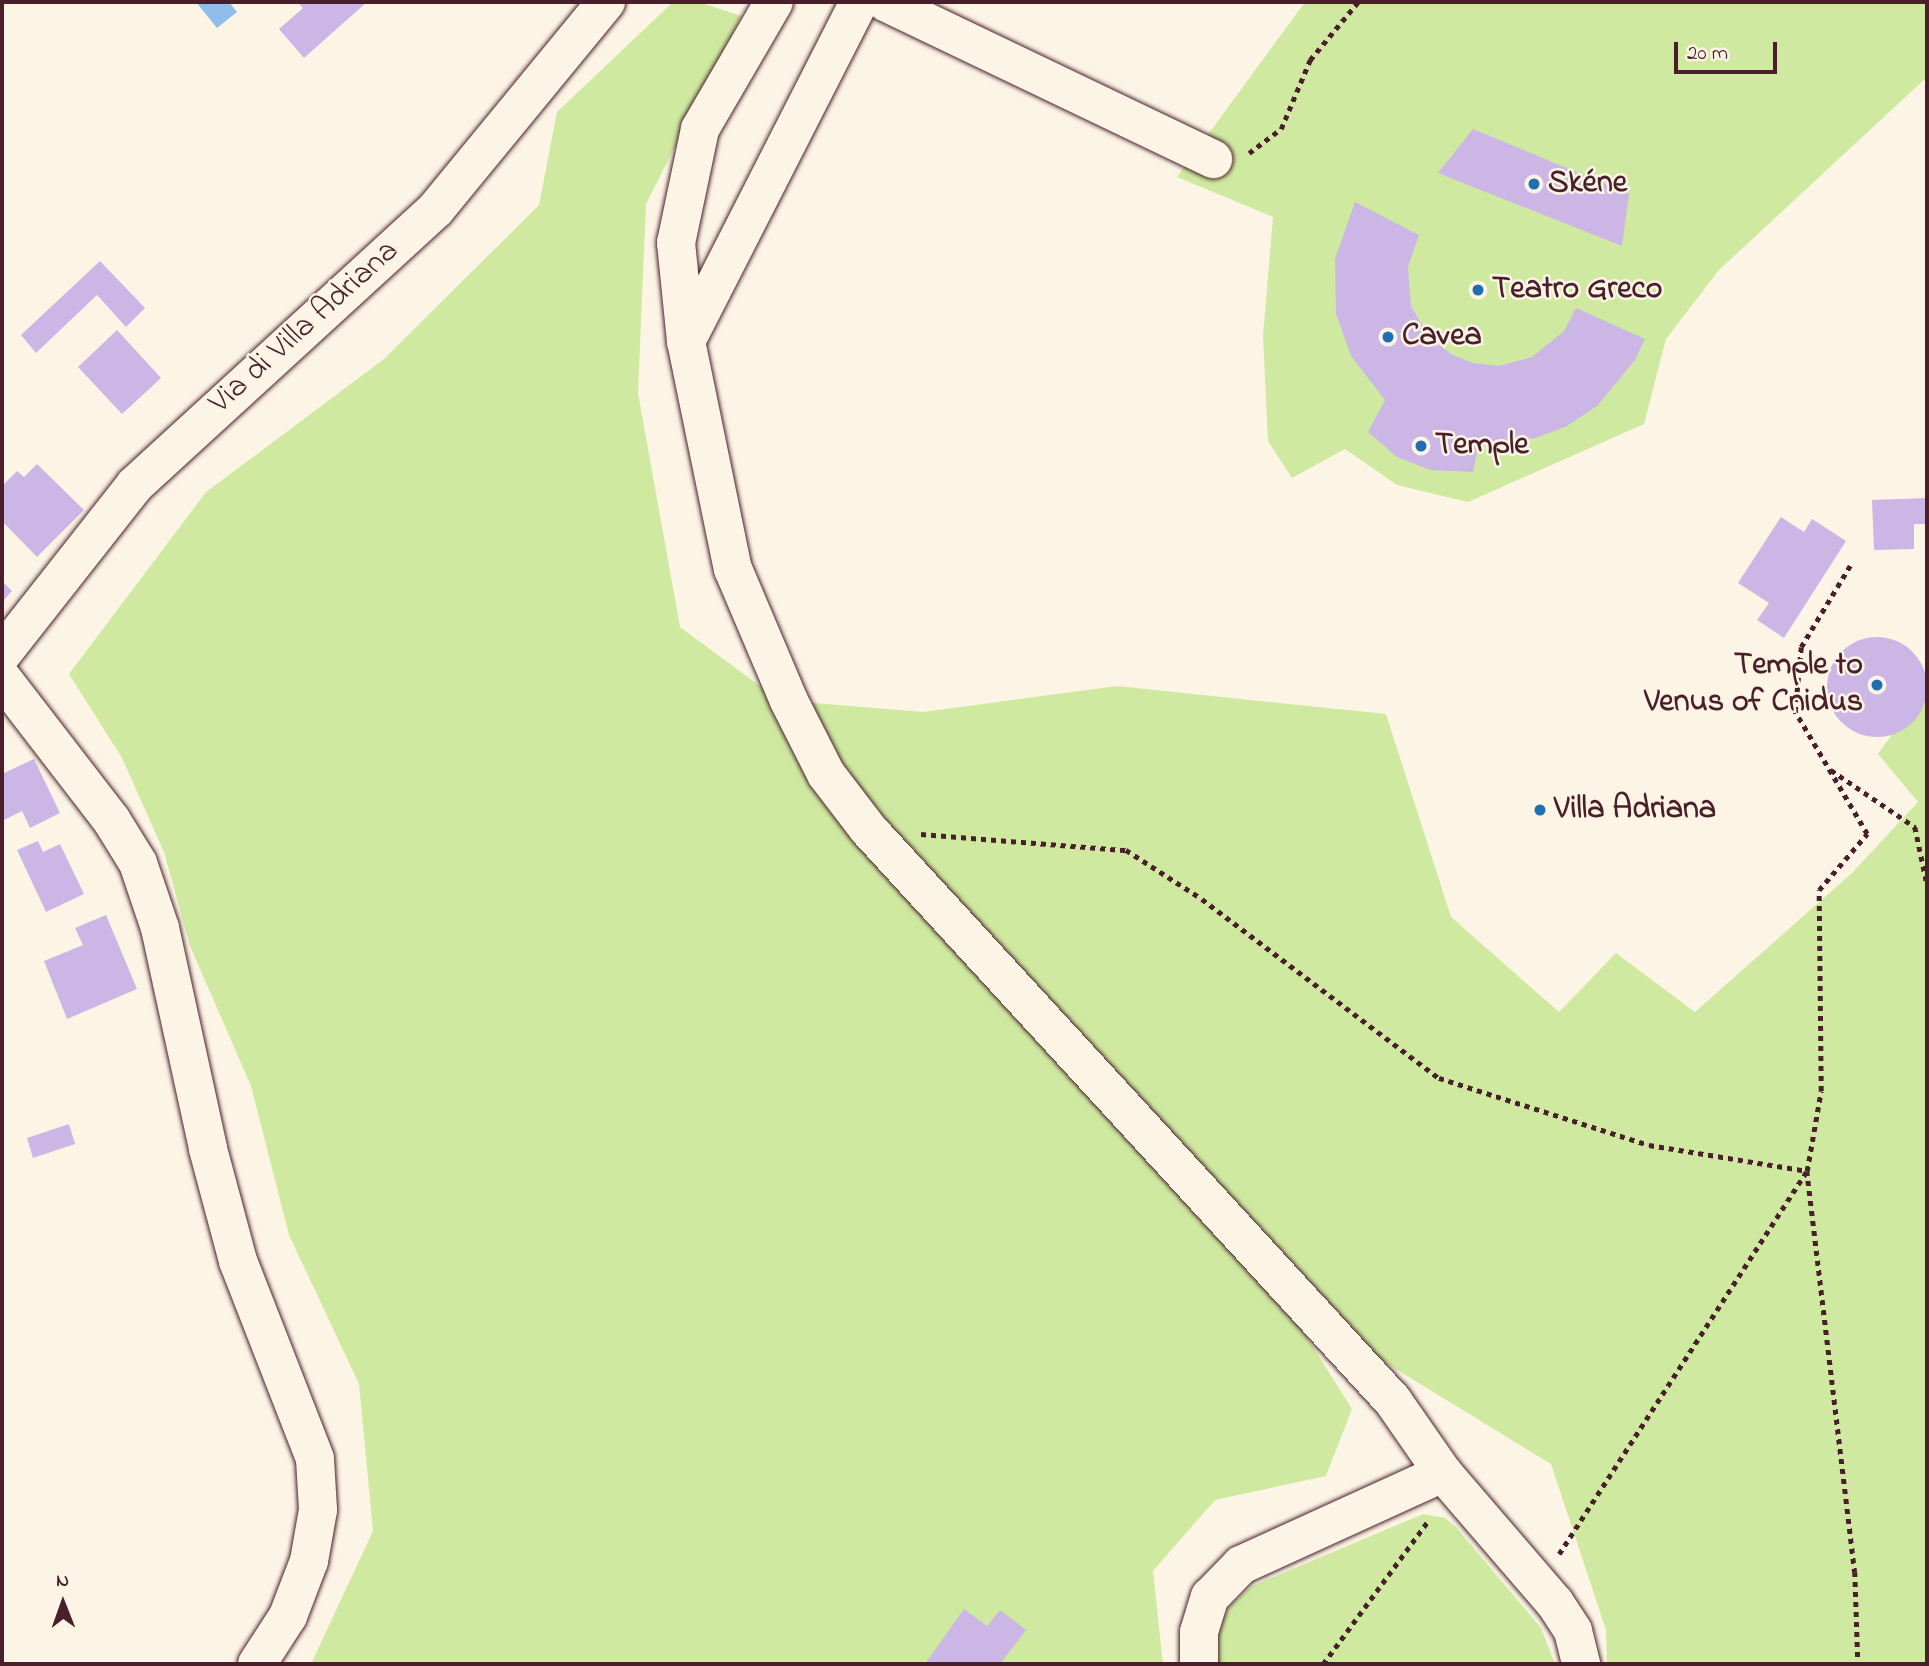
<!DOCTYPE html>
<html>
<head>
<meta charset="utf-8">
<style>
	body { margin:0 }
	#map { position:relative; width:1929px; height:1666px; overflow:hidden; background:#fcf5e5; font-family:"Indie Flower",sans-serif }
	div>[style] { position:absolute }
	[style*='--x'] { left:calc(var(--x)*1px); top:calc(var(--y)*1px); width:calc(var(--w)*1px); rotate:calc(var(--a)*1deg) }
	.green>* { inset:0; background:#cfeaa0 }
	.water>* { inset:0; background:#91bdea }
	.building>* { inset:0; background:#cbb6e6 }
	.round { border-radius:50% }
	.path>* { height:4.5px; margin-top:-2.25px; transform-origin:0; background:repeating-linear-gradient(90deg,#4a1f2b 0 5px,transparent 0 10px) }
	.roads { filter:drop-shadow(0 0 2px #4a1f2b) drop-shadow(0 0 2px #4a1f2b) }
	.minor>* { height:38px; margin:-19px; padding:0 19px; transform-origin:19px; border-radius:19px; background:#fcf5e5 }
	.dots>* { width:19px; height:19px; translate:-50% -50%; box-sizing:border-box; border:4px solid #fcf5e5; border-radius:50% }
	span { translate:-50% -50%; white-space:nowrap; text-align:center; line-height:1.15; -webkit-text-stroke:5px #fcf5e5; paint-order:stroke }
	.poi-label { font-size:32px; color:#4a1f2b; font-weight:700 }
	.left { translate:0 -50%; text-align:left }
	.right { translate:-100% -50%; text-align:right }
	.street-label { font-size:32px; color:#4a1f2b }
	.frame { position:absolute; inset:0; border:4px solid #4a1f2b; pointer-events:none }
	.north { position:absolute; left:28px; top:1568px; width:70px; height:70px; -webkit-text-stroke:5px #fcf5e5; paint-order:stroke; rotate:359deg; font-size:19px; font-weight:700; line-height:28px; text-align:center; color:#4a1f2b }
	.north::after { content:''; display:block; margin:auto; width:24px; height:32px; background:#4a1f2b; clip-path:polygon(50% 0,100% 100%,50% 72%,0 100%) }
	.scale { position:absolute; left:1674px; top:42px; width:103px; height:32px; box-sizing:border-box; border:4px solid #4a1f2b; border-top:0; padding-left:9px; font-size:21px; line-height:24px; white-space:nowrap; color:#4a1f2b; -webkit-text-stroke:5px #fcf5e5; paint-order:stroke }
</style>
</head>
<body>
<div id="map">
	<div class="green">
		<i style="clip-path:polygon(673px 2px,699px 2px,741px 16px,646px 204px,638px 393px,680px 627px,779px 700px,923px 712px,1117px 686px,1386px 714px,1451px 917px,1559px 1012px,1616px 953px,1695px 1012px,1852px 873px,1918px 802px,1878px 754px,1927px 686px,1927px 1664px,1607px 1664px,1606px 1630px,1551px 1464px,1368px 1352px,1301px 1328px,1352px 1409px,1326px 1476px,1215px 1500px,1153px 1571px,1163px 1664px,311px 1664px,373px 1531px,359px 1384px,289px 1235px,251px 1086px,190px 946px,164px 852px,122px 758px,69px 674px,206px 492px,384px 359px,539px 205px,557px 112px)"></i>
		<i style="clip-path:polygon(1305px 2px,1927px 2px,1927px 77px,1719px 270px,1666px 339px,1644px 424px,1468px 502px,1397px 485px,1345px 449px,1292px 478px,1268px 441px,1263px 336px,1273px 217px,1177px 177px)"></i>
		<i style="clip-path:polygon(1423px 1514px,1445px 1518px,1456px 1527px,1541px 1628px,1555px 1664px,1218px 1664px,1215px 1631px,1230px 1606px,1252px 1586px)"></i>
	</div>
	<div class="water">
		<i style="clip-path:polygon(196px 2px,229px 2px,237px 12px,217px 28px)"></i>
	</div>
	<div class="building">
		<i style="clip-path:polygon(297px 2px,367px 2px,304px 58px,279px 29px,303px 8px)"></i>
		<i style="clip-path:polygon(1473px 129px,1629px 194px,1622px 246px,1438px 173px)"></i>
		<i style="clip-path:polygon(1355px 202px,1419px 235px,1408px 267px,1411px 306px,1428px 335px,1451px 354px,1473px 363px,1499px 366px,1532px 357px,1564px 331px,1576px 308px,1645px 339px,1635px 360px,1597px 406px,1567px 426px,1536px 438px,1479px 442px,1473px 472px,1430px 470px,1397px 457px,1368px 432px,1385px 400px,1351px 356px,1336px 314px,1335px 259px)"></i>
		<i style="clip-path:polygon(100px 261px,145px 308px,126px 327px,97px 295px,36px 353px,21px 335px)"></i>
		<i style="clip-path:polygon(117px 330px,161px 378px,122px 414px,78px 367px)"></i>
		<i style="clip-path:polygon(37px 464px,84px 510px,37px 557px,2px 521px,2px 486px,17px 471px,24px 477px)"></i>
		<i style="clip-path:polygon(1927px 498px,1927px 524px,1914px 524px,1914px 549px,1874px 550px,1872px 500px)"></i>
		<i style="clip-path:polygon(1781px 517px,1804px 532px,1812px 519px,1846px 541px,1784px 638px,1757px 620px,1769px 603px,1738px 583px)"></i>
		<i style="clip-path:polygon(2px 581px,12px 591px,2px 602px)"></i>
		<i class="round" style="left:1827px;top:637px;width:100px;height:100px"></i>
		<i style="clip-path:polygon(34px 759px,60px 813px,30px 828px,22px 811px,2px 821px,2px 774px)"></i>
		<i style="clip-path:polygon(38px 841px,43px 852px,60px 844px,84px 894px,46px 912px,17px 850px)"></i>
		<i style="clip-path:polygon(106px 915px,137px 989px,67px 1019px,44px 961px,83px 945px,75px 928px)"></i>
		<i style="clip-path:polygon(69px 1124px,75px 1144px,33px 1158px,27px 1138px)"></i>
		<i style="clip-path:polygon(964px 1609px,987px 1626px,1000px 1610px,1026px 1630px,1000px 1664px,925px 1664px)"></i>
	</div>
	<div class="path">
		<i style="--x:1249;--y:153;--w:40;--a:-37"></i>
		<i style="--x:1281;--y:129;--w:75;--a:-67.2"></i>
		<i style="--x:1310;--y:60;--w:75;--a:-50.4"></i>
		<i style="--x:1831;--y:770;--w:102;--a:34.2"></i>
		<i style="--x:1915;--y:827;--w:58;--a:78.1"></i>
		<i style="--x:921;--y:834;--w:206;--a:4.5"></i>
		<i style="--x:1126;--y:850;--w:90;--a:32.8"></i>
		<i style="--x:1202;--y:899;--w:297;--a:37.1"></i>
		<i style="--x:1439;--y:1078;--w:220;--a:17.7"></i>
		<i style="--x:1649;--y:1145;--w:160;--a:9.3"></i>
		<i style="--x:1807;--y:1171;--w:404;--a:83.2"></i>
		<i style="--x:1855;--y:1572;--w:92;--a:88.1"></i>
		<i style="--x:1559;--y:1554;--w:456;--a:-57.1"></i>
		<i style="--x:1807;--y:1171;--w:81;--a:-80.1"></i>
		<i style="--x:1821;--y:1091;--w:201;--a:-90.6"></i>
		<i style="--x:1819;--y:890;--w:74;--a:-49.4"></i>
		<i style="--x:1867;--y:834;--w:142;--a:-120.5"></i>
		<i style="--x:1795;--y:712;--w:65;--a:-84.7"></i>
		<i style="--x:1801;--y:647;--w:97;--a:-58.9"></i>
		<i style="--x:1323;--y:1664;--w:177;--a:-53.7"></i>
	</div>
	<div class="roads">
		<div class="minor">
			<i style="--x:859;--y:2;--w:381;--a:117"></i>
			<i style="--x:686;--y:341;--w:233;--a:78.4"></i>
			<i style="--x:733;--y:569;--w:143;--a:67"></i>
			<i style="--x:789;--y:701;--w:82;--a:63.1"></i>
			<i style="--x:826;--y:774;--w:69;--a:52.6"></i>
			<i style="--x:868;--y:829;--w:776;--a:47.45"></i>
			<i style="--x:1393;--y:1401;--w:88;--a:55.2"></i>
			<i style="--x:1443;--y:1473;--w:172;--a:49.3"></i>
			<i style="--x:1555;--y:1603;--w:33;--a:57"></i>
			<i style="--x:1573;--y:1631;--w:34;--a:76"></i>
			<i style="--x:885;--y:2;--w:364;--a:25.6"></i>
			<i style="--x:686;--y:341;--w:99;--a:-95.8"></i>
			<i style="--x:676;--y:243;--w:116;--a:-78.1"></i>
			<i style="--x:700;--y:129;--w:147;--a:-59.8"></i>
			<i style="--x:2;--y:654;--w:215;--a:-51.8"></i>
			<i style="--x:135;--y:485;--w:408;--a:-42.5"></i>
			<i style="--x:436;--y:209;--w:268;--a:-50.6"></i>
			<i style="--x:2;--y:678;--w:180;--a:52.4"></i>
			<i style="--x:112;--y:821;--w:49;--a:58.2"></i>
			<i style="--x:138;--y:863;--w:69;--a:71.3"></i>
			<i style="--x:160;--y:928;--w:226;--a:77.7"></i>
			<i style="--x:208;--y:1149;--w:116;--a:75"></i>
			<i style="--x:238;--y:1261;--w:212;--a:68.7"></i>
			<i style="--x:315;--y:1459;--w:51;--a:86.6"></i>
			<i style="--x:318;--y:1510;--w:52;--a:100"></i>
			<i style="--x:309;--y:1561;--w:59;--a:110.9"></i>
			<i style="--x:288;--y:1616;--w:57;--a:122.9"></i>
			<i style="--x:1199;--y:1664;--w:32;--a:-90"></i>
			<i style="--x:1199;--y:1632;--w:37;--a:-73"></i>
			<i style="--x:1210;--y:1597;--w:45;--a:-45.9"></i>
			<i style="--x:1241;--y:1565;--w:222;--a:-24.5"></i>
		</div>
	</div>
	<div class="dots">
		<i style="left:1534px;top:184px;background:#1f6fb2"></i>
		<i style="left:1478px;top:290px;background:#1f6fb2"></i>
		<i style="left:1388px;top:337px;background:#1f6fb2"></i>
		<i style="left:1421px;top:446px;background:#1f6fb2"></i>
		<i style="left:1877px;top:685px;background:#1f6fb2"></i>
		<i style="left:1540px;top:810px;background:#1f6fb2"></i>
	</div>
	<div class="poi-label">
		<span class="left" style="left:1548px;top:184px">Skéne</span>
		<span class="left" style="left:1492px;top:290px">Teatro Greco</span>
		<span class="left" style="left:1402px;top:337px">Cavea</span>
		<span class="left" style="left:1435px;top:446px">Temple</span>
		<span class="right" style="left:1863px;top:685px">Temple to<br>Venus of Cnidus</span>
		<span class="left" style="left:1554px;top:810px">Villa Adriana</span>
	</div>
	<div class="street-label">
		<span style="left:305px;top:328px;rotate:-42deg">Via di Villa Adriana</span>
	</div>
	<div class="frame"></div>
	<div class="north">N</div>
	<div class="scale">20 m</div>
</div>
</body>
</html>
